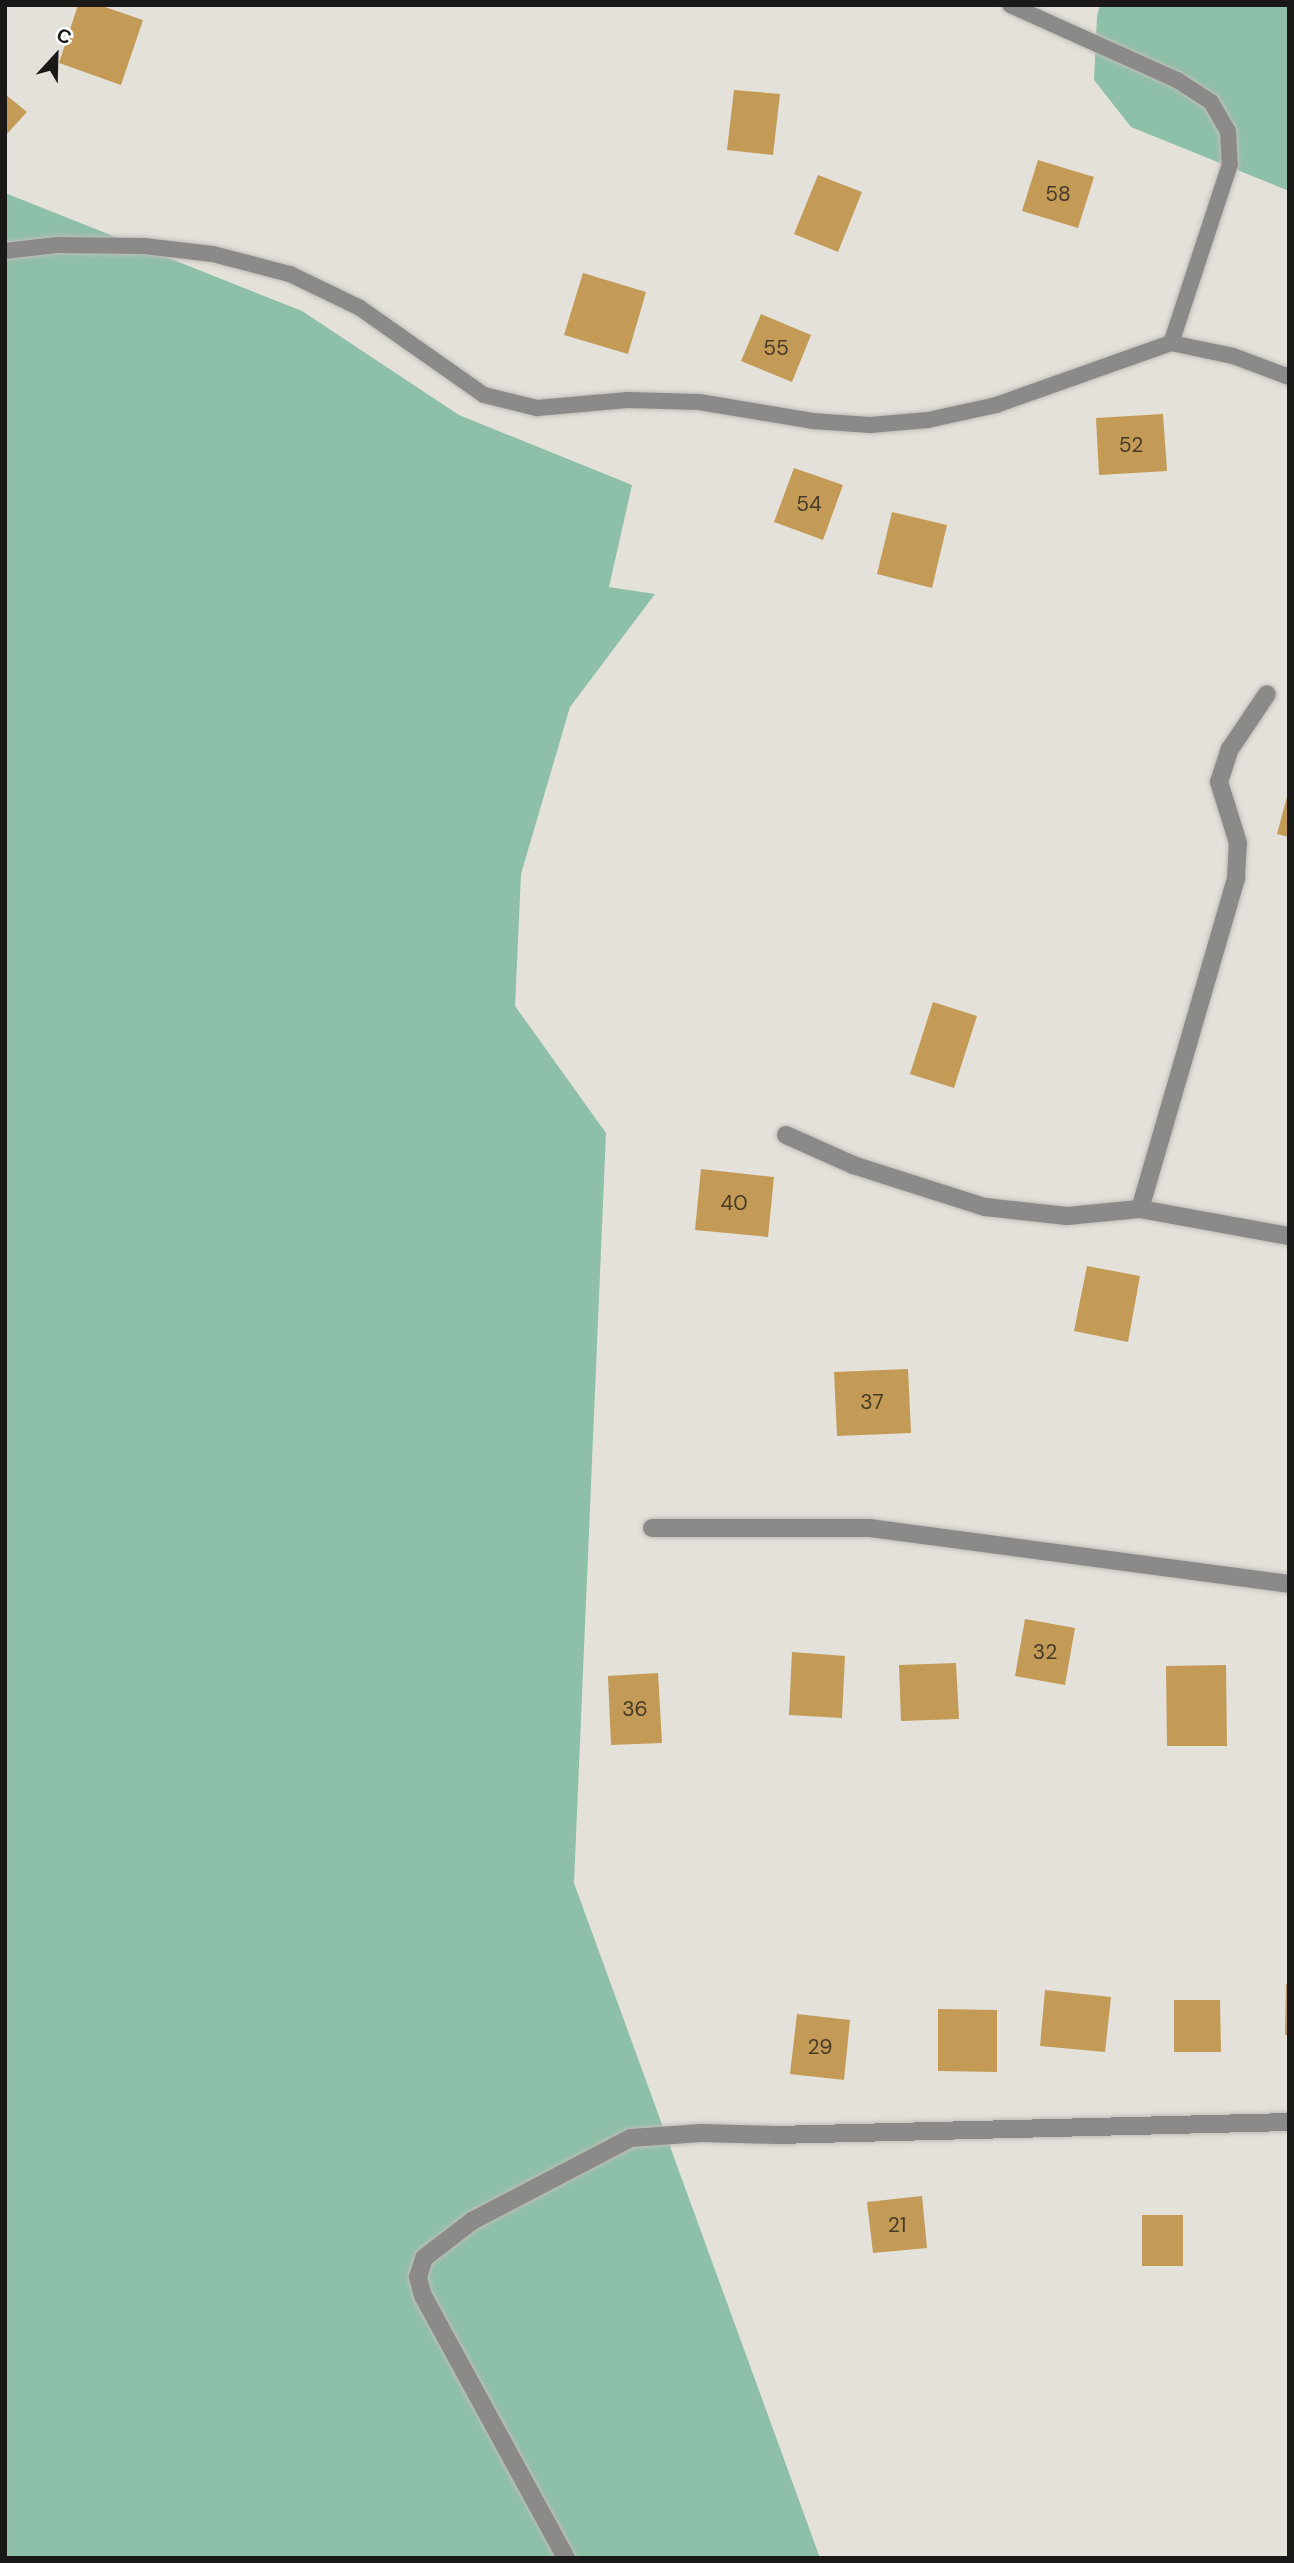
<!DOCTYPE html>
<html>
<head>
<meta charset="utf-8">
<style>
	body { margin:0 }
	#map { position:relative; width:1294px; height:2563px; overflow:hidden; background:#e4e1db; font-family:"DM Sans",sans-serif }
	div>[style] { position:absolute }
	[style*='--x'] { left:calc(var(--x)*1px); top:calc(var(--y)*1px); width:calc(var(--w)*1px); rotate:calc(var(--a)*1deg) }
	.green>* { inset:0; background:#8ebfa8 }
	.building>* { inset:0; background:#c39b56 }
	.roads { filter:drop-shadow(0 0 2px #c0bdb8) drop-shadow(0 0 2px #c0bdb8) }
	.lane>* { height:16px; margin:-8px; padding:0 8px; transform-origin:8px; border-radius:8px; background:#8c8a88 }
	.street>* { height:18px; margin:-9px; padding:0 9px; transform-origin:9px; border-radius:9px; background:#8c8a88 }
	span { translate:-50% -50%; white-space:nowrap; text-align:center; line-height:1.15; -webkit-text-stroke:5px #fff; paint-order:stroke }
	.number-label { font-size:21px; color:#453a27 }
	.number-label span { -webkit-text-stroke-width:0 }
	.frame { position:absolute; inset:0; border:7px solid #1b1917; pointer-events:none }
	.north { position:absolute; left:21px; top:21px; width:70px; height:70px; -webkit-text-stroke:5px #fff; paint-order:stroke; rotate:22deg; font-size:19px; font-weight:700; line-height:28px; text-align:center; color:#1b1917 }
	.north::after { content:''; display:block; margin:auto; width:24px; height:32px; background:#1b1917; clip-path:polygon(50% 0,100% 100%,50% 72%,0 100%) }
</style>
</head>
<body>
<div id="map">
	<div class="green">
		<i style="clip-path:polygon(1100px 5px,1289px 5px,1289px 191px,1131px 127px,1094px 80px,1097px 16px)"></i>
		<i style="clip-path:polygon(5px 193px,302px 311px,459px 415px,632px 485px,609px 587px,655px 594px,570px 707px,521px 874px,515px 1006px,606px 1133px,574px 1883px,820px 2558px,5px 2558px)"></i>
	</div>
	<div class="building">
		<i style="clip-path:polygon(78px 5px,99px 5px,143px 20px,121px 85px,59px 63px)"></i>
		<i style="clip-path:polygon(734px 90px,780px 94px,773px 155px,727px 150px)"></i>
		<i style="clip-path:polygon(5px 94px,27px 112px,5px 136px)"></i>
		<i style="clip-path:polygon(1038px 160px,1094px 177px,1078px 228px,1022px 211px)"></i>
		<i style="clip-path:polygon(818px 175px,862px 192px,838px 252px,794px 234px)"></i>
		<i style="clip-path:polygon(583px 273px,646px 292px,628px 354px,564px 335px)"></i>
		<i style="clip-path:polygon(761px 314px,811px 335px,792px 382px,741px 361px)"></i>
		<i style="clip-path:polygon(1163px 414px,1167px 471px,1099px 475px,1096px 418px)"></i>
		<i style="clip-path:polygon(794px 468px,843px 485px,823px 540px,774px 522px)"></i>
		<i style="clip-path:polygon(892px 512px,947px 525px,932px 588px,877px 574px)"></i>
		<i style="clip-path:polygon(1288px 793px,1289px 793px,1289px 837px,1277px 834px)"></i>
		<i style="clip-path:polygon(933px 1002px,977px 1016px,954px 1088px,910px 1074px)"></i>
		<i style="clip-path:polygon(701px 1169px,774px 1177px,768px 1237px,695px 1230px)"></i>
		<i style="clip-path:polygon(1087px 1266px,1140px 1276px,1128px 1342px,1074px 1331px)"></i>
		<i style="clip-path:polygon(908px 1369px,911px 1433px,837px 1436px,834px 1372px)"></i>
		<i style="clip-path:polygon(1025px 1619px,1075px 1628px,1065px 1685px,1015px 1676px)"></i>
		<i style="clip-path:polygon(792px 1652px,845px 1656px,842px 1718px,789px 1715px)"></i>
		<i style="clip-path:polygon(956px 1663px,959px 1719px,901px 1721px,899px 1665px)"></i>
		<i style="clip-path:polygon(1226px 1665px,1227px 1746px,1167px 1746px,1166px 1666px)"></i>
		<i style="clip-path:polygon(658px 1673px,662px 1743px,611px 1745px,608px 1676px)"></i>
		<i style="clip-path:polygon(1286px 1984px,1289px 1984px,1289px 2035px,1285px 2035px)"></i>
		<i style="clip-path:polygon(1045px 1990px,1111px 1997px,1105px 2052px,1040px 2046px)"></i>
		<i style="clip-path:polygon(1174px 2000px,1220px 2000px,1221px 2052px,1174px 2052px)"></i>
		<i style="clip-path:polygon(938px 2009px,997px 2010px,997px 2072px,938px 2071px)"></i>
		<i style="clip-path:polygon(797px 2014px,850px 2020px,844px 2080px,790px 2074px)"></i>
		<i style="clip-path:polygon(922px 2196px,927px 2248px,873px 2253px,867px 2202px)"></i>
		<i style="clip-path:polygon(1142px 2215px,1183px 2215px,1183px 2266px,1142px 2266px)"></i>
	</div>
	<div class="roads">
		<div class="lane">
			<i style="--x:1010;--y:5;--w:183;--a:24.2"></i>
			<i style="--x:1177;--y:80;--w:40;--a:32.9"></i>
			<i style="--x:1211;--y:102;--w:34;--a:60"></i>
			<i style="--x:1228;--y:131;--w:33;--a:87"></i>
			<i style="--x:1230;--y:164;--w:188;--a:108.2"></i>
			<i style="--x:5;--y:251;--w:52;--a:-6.6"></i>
			<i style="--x:57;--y:245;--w:87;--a:0.7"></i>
			<i style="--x:144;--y:246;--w:69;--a:6.6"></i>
			<i style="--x:213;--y:254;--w:80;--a:14.6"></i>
			<i style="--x:290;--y:274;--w:78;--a:25.9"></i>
			<i style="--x:360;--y:308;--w:151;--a:35.1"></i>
			<i style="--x:484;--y:395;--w:55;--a:13.8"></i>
			<i style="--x:537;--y:408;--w:91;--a:-5"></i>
			<i style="--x:628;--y:400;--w:71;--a:1.6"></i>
			<i style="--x:699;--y:402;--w:115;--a:9.5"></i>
			<i style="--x:812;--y:421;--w:58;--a:3.9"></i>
			<i style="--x:870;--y:425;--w:58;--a:-4.9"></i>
			<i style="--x:928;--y:420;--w:70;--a:-12.4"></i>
			<i style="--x:996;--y:405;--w:186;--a:-19.5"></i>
			<i style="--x:1171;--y:343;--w:63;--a:11.8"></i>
			<i style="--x:1233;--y:356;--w:60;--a:20.6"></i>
		</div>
		<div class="street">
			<i style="--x:786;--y:1135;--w:73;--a:24.1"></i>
			<i style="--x:853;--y:1165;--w:139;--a:17.7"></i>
			<i style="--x:985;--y:1207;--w:82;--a:6.3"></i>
			<i style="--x:1067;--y:1216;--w:73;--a:-5.5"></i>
			<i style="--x:1140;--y:1209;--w:151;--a:10.3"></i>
			<i style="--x:1140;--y:1209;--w:345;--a:-73.8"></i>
			<i style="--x:1236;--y:878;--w:35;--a:-87"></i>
			<i style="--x:1238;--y:843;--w:64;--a:-107.3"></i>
			<i style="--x:1219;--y:782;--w:35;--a:-72"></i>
			<i style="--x:1230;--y:749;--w:66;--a:-56.1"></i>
			<i style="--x:652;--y:1528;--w:218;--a:0"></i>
			<i style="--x:870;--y:1528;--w:423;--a:7.6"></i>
			<i style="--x:566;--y:2558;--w:298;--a:-118.6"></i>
			<i style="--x:423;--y:2296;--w:20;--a:-105"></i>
			<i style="--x:418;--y:2277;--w:20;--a:-72"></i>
			<i style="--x:424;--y:2258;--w:61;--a:-37.6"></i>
			<i style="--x:472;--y:2221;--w:179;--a:-27.6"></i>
			<i style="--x:631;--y:2138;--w:70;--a:-4.1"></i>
			<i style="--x:701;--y:2133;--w:75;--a:1.5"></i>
			<i style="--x:776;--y:2135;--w:513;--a:-1.45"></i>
		</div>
	</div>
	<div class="number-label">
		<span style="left:1058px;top:194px">58</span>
		<span style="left:776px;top:348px">55</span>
		<span style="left:1131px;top:445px">52</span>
		<span style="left:809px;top:504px">54</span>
		<span style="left:734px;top:1203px">40</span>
		<span style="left:872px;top:1402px">37</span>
		<span style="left:1045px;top:1652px">32</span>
		<span style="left:635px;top:1709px">36</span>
		<span style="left:820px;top:2047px">29</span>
		<span style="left:897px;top:2225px">21</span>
	</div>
	<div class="frame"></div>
	<div class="north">С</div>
</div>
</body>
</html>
